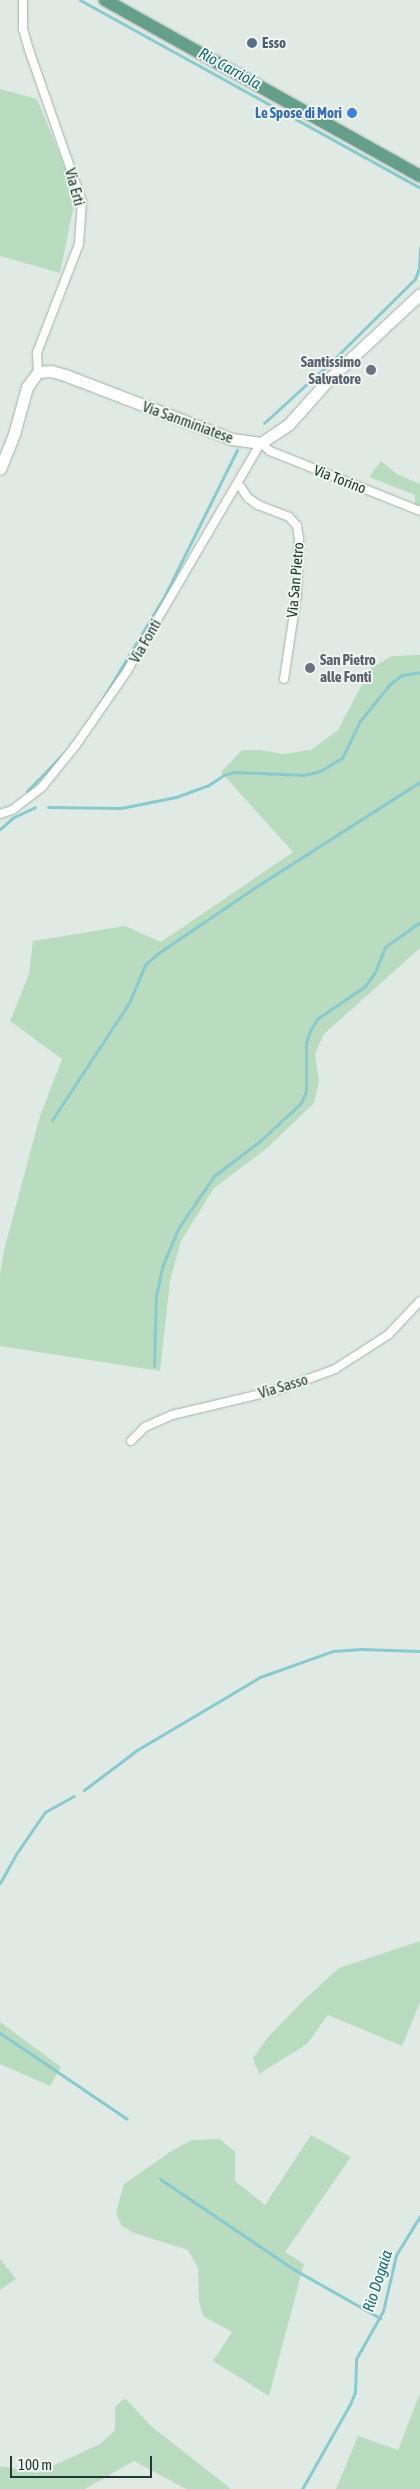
<!DOCTYPE html>
<html>
<head>
<meta charset="utf-8">
<style>
	body { margin:0 }
	#map { position:relative; width:420px; height:2489px; overflow:hidden; background:#e0eae5; font-family:"Asap Condensed",sans-serif }
	div>[style] { position:absolute }
	[style*='--x'] { left:calc(var(--x)*1px); top:calc(var(--y)*1px); width:calc(var(--w)*1px); rotate:calc(var(--a)*1deg) }
	.green>* { inset:0; background:#b9dbbf }
	.stream>* { height:3px; margin:-1.5px; padding:0 1.5px; transform-origin:1.5px; border-radius:1.5px; background:#89cace }
	.roads { filter:drop-shadow(0 0 1px #a3b2ab) drop-shadow(0 0 1px #a3b2ab) }
	.street>* { height:8px; margin:-4px; padding:0 4px; transform-origin:4px; border-radius:4px; background:#fff }
	.secondary>* { height:11px; margin:-5.5px; padding:0 5.5px; transform-origin:5.5px; border-radius:5.5px; background:#fff }
	.primary>* { height:12px; margin:-6px; padding:0 6px; transform-origin:6px; border-radius:6px; background:#659f8b }
	.dots>* { width:14px; height:14px; translate:-50% -50%; box-sizing:border-box; border:2px solid #f0f7f3; border-radius:50% }
	span { translate:-50% -50%; white-space:nowrap; text-align:center; line-height:1.15; -webkit-text-stroke:4px #f0f7f3; paint-order:stroke }
	.service-label { font-size:15px; color:#4e5e75; font-weight:700 }
	.left { translate:0 -50%; text-align:left }
	.shop-label { font-size:15px; color:#366cbe; font-weight:700 }
	.right { translate:-100% -50%; text-align:right }
	.street-label { font-size:15px; color:#213a31 }
	.worship-label { font-size:15px; color:#5b616d; font-weight:700 }
	.water-label { font-size:16px; color:#1d6d74; font-style:italic }
	.scale { position:absolute; left:10px; top:2456px; width:142px; height:22px; box-sizing:border-box; border:2px solid #213a31; border-top:0; padding-left:6px; font-size:15px; line-height:18px; white-space:nowrap; color:#213a31; -webkit-text-stroke:4px #f0f7f3; paint-order:stroke }
</style>
</head>
<body>
<div id="map">
	<div class="green">
		<i style="clip-path:polygon(0 89px,37px 99px,76px 195px,60px 273px,0 256px)"></i>
		<i style="clip-path:polygon(381px 461px,397px 474px,420px 484px,420px 506px,415px 504px,415px 495px,369px 477px)"></i>
		<i style="clip-path:polygon(420px 655px,420px 948px,324px 1034px,315px 1054px,319px 1081px,314px 1103px,266px 1149px,214px 1188px,181px 1241px,170px 1281px,160px 1371px,0 1346px,0 1275px,4px 1250px,40px 1116px,62px 1059px,10px 1021px,29px 974px,33px 941px,125px 926px,161px 942px,293px 852px,221px 772px,242px 750px,260px 750px,283px 754px,311px 750px,338px 730px,370px 669px,392px 656px)"></i>
		<i style="clip-path:polygon(420px 1941px,420px 2002px,402px 2046px,328px 2015px,307px 2044px,259px 2074px,253px 2058px,268px 2037px,304px 2000px,339px 1968px)"></i>
		<i style="clip-path:polygon(0 2022px,61px 2067px,50px 2086px,0 2064px)"></i>
		<i style="clip-path:polygon(311px 2135px,351px 2157px,285px 2252px,304px 2264px,269px 2396px,213px 2361px,232px 2332px,203px 2316px,199px 2301px,198px 2268px,188px 2250px,134px 2233px,121px 2225px,116px 2212px,124px 2184px,170px 2152px,192px 2140px,220px 2139px,235px 2152px,235px 2181px,265px 2205px)"></i>
		<i style="clip-path:polygon(0 2259px,16px 2279px,0 2290px)"></i>
		<i style="clip-path:polygon(420px 2393px,420px 2489px,336px 2489px,358px 2436px,398px 2450px)"></i>
		<i style="clip-path:polygon(125px 2398px,151px 2426px,231px 2489px,186px 2489px,134px 2461px,85px 2489px,0 2489px,0 2466px,37px 2473px,100px 2444px,115px 2430px,115px 2407px)"></i>
	</div>
	<div class="stream">
		<i style="--x:80;--y:0;--w:389;--a:28.9"></i>
		<i style="--x:264;--y:423;--w:91;--a:-42.3"></i>
		<i style="--x:331;--y:362;--w:118;--a:-44.7"></i>
		<i style="--x:415;--y:279;--w:12;--a:-70"></i>
		<i style="--x:419;--y:268;--w:21;--a:-87"></i>
		<i style="--x:93;--y:715;--w:140;--a:-59"></i>
		<i style="--x:165;--y:595;--w:162;--a:-63.6"></i>
		<i style="--x:27;--y:791;--w:67;--a:-45.6"></i>
		<i style="--x:48;--y:807;--w:73;--a:0.8"></i>
		<i style="--x:121;--y:808;--w:56;--a:-11.3"></i>
		<i style="--x:176;--y:797;--w:33;--a:-20"></i>
		<i style="--x:207;--y:786;--w:20;--a:-33"></i>
		<i style="--x:224;--y:775;--w:10;--a:-17"></i>
		<i style="--x:234;--y:772;--w:70;--a:2.5"></i>
		<i style="--x:304;--y:775;--w:16;--a:-14"></i>
		<i style="--x:320;--y:771;--w:26;--a:-31"></i>
		<i style="--x:342;--y:758;--w:41;--a:-64.1"></i>
		<i style="--x:360;--y:721;--w:48;--a:-51"></i>
		<i style="--x:390;--y:684;--w:15;--a:-37"></i>
		<i style="--x:402;--y:675;--w:18;--a:-9"></i>
		<i style="--x:0;--y:829;--w:18;--a:-41"></i>
		<i style="--x:14;--y:817;--w:23;--a:-25"></i>
		<i style="--x:52;--y:1120;--w:140;--a:-56.7"></i>
		<i style="--x:129;--y:1003;--w:41;--a:-67.2"></i>
		<i style="--x:145;--y:965;--w:16;--a:-43"></i>
		<i style="--x:157;--y:954;--w:117;--a:-34.2"></i>
		<i style="--x:254;--y:888;--w:197;--a:-32.6"></i>
		<i style="--x:154;--y:1366;--w:70;--a:-88.4"></i>
		<i style="--x:156;--y:1296;--w:30;--a:-78"></i>
		<i style="--x:162;--y:1267;--w:43;--a:-67"></i>
		<i style="--x:179;--y:1227;--w:62;--a:-55.5"></i>
		<i style="--x:214;--y:1176;--w:58;--a:-37.3"></i>
		<i style="--x:260;--y:1141;--w:56;--a:-42.8"></i>
		<i style="--x:301;--y:1103;--w:13;--a:-67"></i>
		<i style="--x:306;--y:1091;--w:48;--a:-90"></i>
		<i style="--x:306;--y:1043;--w:13;--a:-72"></i>
		<i style="--x:310;--y:1031;--w:14;--a:-60"></i>
		<i style="--x:317;--y:1019;--w:58;--a:-34.5"></i>
		<i style="--x:365;--y:986;--w:17;--a:-54"></i>
		<i style="--x:375;--y:972;--w:27;--a:-68"></i>
		<i style="--x:385;--y:947;--w:43;--a:-35.5"></i>
		<i style="--x:84;--y:1790;--w:66;--a:-37"></i>
		<i style="--x:137;--y:1750;--w:143;--a:-30.7"></i>
		<i style="--x:260;--y:1677;--w:77;--a:-19.6"></i>
		<i style="--x:333;--y:1651;--w:28;--a:-4"></i>
		<i style="--x:361;--y:1649;--w:59;--a:1.9"></i>
		<i style="--x:0;--y:1883;--w:33;--a:-61"></i>
		<i style="--x:16;--y:1854;--w:51;--a:-55.4"></i>
		<i style="--x:45;--y:1812;--w:33;--a:-29"></i>
		<i style="--x:0;--y:2033;--w:153;--a:34.1"></i>
		<i style="--x:160;--y:2179;--w:163;--a:34"></i>
		<i style="--x:295;--y:2270;--w:98;--a:29.5"></i>
		<i style="--x:302;--y:2489;--w:98;--a:-60.5"></i>
		<i style="--x:350;--y:2404;--w:13;--a:-67"></i>
		<i style="--x:355;--y:2392;--w:33;--a:-88"></i>
		<i style="--x:356;--y:2359;--w:55;--a:-60.6"></i>
		<i style="--x:383;--y:2311;--w:57;--a:-76.9"></i>
		<i style="--x:396;--y:2255;--w:46;--a:-58.4"></i>
	</div>
	<div class="roads">
		<div class="street">
			<i style="--x:23;--y:0;--w:29;--a:90"></i>
			<i style="--x:23;--y:29;--w:22;--a:74"></i>
			<i style="--x:29;--y:50;--w:160;--a:70.7"></i>
			<i style="--x:82;--y:201;--w:43;--a:94"></i>
			<i style="--x:79;--y:244;--w:117;--a:111.1"></i>
			<i style="--x:37;--y:353;--w:19;--a:87"></i>
			<i style="--x:238;--y:483;--w:18;--a:56"></i>
			<i style="--x:248;--y:498;--w:12;--a:35"></i>
			<i style="--x:258;--y:505;--w:33;--a:21"></i>
			<i style="--x:289;--y:517;--w:12;--a:48"></i>
			<i style="--x:297;--y:526;--w:13;--a:81"></i>
			<i style="--x:299;--y:539;--w:55;--a:92.1"></i>
			<i style="--x:297;--y:594;--w:86;--a:98.7"></i>
			<i style="--x:0;--y:814;--w:13;--a:-18"></i>
			<i style="--x:12;--y:810;--w:38;--a:-37"></i>
			<i style="--x:42;--y:787;--w:54;--a:-51"></i>
			<i style="--x:76;--y:745;--w:90;--a:-55.4"></i>
			<i style="--x:127;--y:671;--w:264;--a:-59.6"></i>
			<i style="--x:261;--y:443;--w:12;--a:42"></i>
			<i style="--x:270;--y:451;--w:162;--a:21.8"></i>
			<i style="--x:131;--y:1441;--w:20;--a:-45"></i>
			<i style="--x:145;--y:1427;--w:30;--a:-24"></i>
			<i style="--x:172;--y:1415;--w:109;--a:-13.3"></i>
			<i style="--x:278;--y:1390;--w:61;--a:-20.2"></i>
			<i style="--x:335;--y:1369;--w:63;--a:-32.7"></i>
			<i style="--x:388;--y:1335;--w:47;--a:-46.7"></i>
		</div>
		<div class="secondary">
			<i style="--x:0;--y:469;--w:38;--a:-68"></i>
			<i style="--x:14;--y:434;--w:49;--a:-74.5"></i>
			<i style="--x:27;--y:387;--w:19;--a:-54"></i>
			<i style="--x:38;--y:372;--w:13;--a:-4"></i>
			<i style="--x:51;--y:371;--w:15;--a:16"></i>
			<i style="--x:65;--y:375;--w:179;--a:21"></i>
			<i style="--x:232;--y:439;--w:29;--a:8"></i>
			<i style="--x:261;--y:443;--w:32;--a:-34"></i>
			<i style="--x:288;--y:425;--w:63;--a:-48.2"></i>
			<i style="--x:330;--y:378;--w:123;--a:-43"></i>
		</div>
		<div class="primary">
			<i style="--x:105;--y:0;--w:361;--a:29.2"></i>
		</div>
	</div>
	<div class="dots">
		<i style="left:252px;top:43px;background:#5c6f8a"></i>
		<i style="left:352px;top:113px;background:#3f7fe0"></i>
		<i style="left:371px;top:370px;background:#6b7280"></i>
		<i style="left:310px;top:668px;background:#6b7280"></i>
	</div>
	<div class="service-label">
		<span class="left" style="left:262px;top:43px">Esso</span>
	</div>
	<div class="shop-label">
		<span class="right" style="left:342px;top:113px">Le Spose di Mori</span>
	</div>
	<div class="street-label">
		<span style="left:75px;top:187px;rotate:75deg">Via Erti</span>
		<span style="left:188px;top:422px;rotate:20deg">Via Sanminiatese</span>
		<span style="left:340px;top:479px;rotate:21deg">Via Torino</span>
		<span style="left:295px;top:580px;rotate:-85deg">Via San Pietro</span>
		<span style="left:145px;top:641px;rotate:-60deg">Via Fonti</span>
		<span style="left:283px;top:1386px;rotate:-17deg">Via Sasso</span>
	</div>
	<div class="worship-label">
		<span class="right" style="left:361px;top:370px">Santissimo<br>Salvatore</span>
		<span class="left" style="left:320px;top:668px">San Pietro<br>alle Fonti</span>
	</div>
	<div class="water-label">
		<span style="left:230px;top:68px;rotate:29deg">Rio Carriola</span>
		<span style="left:377px;top:2281px;rotate:-72deg">Rio Dogaia</span>
	</div>
	<div class="scale">100 m</div>
</div>
</body>
</html>
